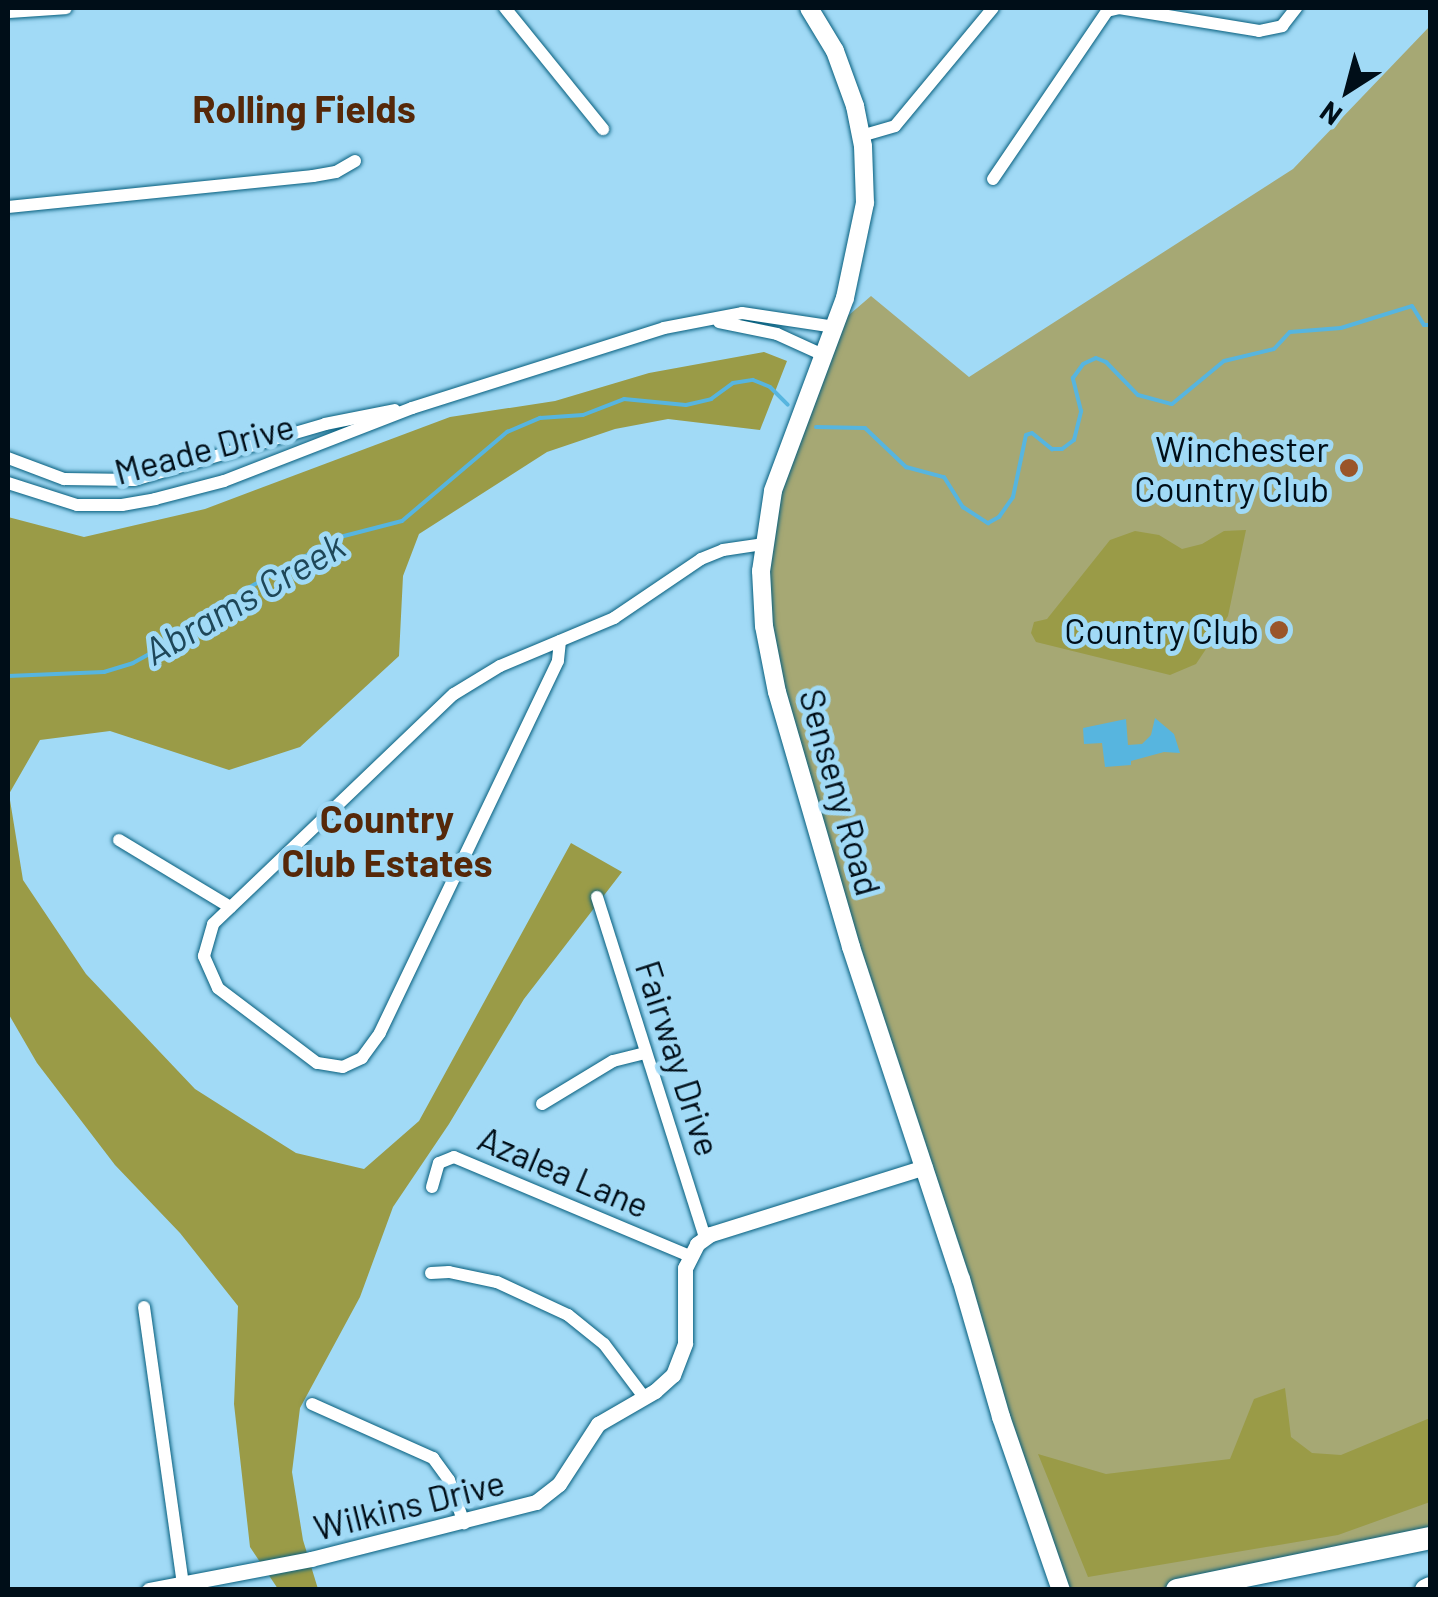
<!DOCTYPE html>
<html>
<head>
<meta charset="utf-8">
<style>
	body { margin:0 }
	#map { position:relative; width:1438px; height:1597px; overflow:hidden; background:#a1daf6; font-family:Barlow,sans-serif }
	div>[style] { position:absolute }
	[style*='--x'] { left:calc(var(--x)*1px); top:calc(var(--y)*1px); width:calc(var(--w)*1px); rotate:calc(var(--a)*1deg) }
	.green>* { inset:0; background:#a6a874 }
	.forest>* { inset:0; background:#9a9b47 }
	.water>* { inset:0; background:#57b5df }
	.stream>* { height:4px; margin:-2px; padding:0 2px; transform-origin:2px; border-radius:2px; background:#57b5df }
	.roads { filter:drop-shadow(0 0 2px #065e7d) drop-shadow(0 0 2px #065e7d) }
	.minor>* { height:12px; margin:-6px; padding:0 6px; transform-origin:6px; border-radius:6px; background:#fff }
	.tertiary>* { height:15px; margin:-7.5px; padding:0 7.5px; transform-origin:7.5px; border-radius:7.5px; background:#fff }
	.secondary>* { height:18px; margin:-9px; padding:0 9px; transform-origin:9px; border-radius:9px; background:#fff }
	.motorway>* { height:22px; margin:-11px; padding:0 11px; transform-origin:11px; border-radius:11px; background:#fff }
	.dots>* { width:28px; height:28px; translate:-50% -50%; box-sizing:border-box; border:5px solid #a1daf6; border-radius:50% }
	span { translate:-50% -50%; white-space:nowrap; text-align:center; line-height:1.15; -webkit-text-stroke:10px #a1daf6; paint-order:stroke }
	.street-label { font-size:35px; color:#000e18 }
	.poi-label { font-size:35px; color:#000e18 }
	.right { translate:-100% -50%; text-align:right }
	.neighbourhood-label { font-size:38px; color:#562809; font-weight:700 }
	.water-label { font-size:38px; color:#1e4759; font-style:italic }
	.frame { position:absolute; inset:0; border:10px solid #000e18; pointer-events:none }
	.north { position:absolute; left:1298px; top:40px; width:100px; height:100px; -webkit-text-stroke:8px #a1daf6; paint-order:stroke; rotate:216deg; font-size:28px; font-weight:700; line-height:40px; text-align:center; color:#000e18 }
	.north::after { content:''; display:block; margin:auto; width:35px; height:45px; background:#000e18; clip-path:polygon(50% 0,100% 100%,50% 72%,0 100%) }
</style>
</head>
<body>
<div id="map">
	<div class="green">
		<i style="clip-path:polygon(1430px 26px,1430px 1528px,1351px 1556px,1154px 1589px,1062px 1589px,866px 992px,764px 626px,773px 491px,835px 327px,871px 296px,969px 377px,1293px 169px)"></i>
	</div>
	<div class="forest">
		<i style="clip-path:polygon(764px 352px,787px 361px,760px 430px,668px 419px,615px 429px,547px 452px,419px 534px,403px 576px,399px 656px,300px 747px,229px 770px,110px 731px,40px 740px,9px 794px,23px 880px,86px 974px,195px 1089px,296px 1153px,364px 1169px,419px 1121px,571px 843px,622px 872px,524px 999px,449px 1124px,393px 1207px,360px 1297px,300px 1408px,292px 1472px,303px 1540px,318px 1589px,278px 1589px,250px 1547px,234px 1404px,238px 1306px,180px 1233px,115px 1165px,37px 1063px,8px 1013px,8px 517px,84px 537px,205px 509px,450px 417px,555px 401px,649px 373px)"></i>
		<i style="clip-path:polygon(1246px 530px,1228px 616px,1196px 664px,1170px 675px,1036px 642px,1031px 633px,1034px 622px,1047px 619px,1110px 540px,1135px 531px,1159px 535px,1182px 549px,1202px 544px,1224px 531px)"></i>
		<i style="clip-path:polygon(1285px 1388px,1291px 1437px,1312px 1453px,1341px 1455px,1430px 1418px,1430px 1502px,1338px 1535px,1088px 1577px,1038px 1454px,1106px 1474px,1230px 1459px,1254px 1399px)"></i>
	</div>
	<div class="water">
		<i style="clip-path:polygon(1155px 718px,1174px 734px,1180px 753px,1164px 752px,1131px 761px,1131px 765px,1105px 767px,1102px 743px,1084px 744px,1083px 728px,1126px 719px,1128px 745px,1142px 744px,1151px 735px)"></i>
	</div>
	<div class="stream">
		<i style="--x:816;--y:427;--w:49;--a:1.2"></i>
		<i style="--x:865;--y:428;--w:57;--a:43.6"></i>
		<i style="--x:906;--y:467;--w:39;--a:15"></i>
		<i style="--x:944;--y:477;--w:36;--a:58"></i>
		<i style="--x:963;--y:507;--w:30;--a:33"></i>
		<i style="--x:988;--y:523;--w:13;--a:-29"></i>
		<i style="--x:999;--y:517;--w:24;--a:-55"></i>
		<i style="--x:1013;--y:497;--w:63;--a:-78.2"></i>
		<i style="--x:1026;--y:435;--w:6;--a:-18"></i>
		<i style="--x:1032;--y:433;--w:26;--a:39"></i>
		<i style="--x:1052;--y:449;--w:10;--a:0"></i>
		<i style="--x:1062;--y:449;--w:15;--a:-37"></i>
		<i style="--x:1074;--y:440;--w:30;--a:-76"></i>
		<i style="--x:1081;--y:411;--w:34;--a:-104"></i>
		<i style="--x:1073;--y:378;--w:17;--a:-54"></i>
		<i style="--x:1083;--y:364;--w:14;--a:-25"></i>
		<i style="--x:1096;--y:358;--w:11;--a:22"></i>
		<i style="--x:1106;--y:362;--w:46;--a:45.9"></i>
		<i style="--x:1138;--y:395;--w:35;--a:15"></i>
		<i style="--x:1172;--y:404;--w:67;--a:-39.6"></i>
		<i style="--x:1224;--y:361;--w:51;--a:-13.5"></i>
		<i style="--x:1274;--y:349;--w:23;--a:-47"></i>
		<i style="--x:1290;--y:332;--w:51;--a:-4.5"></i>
		<i style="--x:1341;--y:328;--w:74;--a:-17.2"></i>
		<i style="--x:1412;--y:306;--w:22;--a:58"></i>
		<i style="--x:1424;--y:325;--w:6;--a:0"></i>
		<i style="--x:8;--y:676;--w:96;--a:-2.4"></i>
		<i style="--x:104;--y:672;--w:30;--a:-17"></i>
		<i style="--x:133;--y:663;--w:70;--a:-29.1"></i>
		<i style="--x:194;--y:629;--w:60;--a:-38.2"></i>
		<i style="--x:241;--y:592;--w:113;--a:-29.1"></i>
		<i style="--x:340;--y:537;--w:64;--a:-14.5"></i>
		<i style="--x:402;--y:521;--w:138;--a:-40.3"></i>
		<i style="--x:507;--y:432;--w:36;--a:-23"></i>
		<i style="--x:540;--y:418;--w:43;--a:-4"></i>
		<i style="--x:583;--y:415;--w:44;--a:-21.3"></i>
		<i style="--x:624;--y:399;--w:62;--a:5.5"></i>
		<i style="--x:686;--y:405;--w:26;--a:-13"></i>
		<i style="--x:711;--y:399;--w:27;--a:-36"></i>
		<i style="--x:733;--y:383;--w:20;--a:-9"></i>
		<i style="--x:753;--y:380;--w:18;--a:22"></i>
		<i style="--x:770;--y:387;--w:25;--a:45"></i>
	</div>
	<div class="roads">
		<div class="minor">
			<i style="--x:505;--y:8;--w:156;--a:51"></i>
			<i style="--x:1107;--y:11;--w:12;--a:-14"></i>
			<i style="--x:1119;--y:8;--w:142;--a:9.3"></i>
			<i style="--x:1259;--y:31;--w:24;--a:-12"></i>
			<i style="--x:1282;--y:26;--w:23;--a:-52"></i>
			<i style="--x:8;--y:12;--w:58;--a:-3.9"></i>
			<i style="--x:861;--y:136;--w:35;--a:-16"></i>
			<i style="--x:895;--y:126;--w:153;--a:-50.3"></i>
			<i style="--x:993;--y:179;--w:203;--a:-55.8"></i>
			<i style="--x:8;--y:207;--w:307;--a:-5.8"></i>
			<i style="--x:313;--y:176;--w:23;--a:-10"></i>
			<i style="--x:336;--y:172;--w:22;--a:-30"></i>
			<i style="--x:719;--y:322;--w:59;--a:11.7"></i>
			<i style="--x:777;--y:334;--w:51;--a:24.5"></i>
			<i style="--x:8;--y:458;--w:60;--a:20.6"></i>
			<i style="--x:64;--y:479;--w:70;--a:0.8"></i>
			<i style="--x:134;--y:480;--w:199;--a:-16.3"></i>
			<i style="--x:325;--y:424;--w:71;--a:-11.3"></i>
			<i style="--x:8;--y:483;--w:72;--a:17.7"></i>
			<i style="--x:77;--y:505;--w:45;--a:0"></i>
			<i style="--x:122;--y:505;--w:34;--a:-10"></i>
			<i style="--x:155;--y:499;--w:71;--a:-14.6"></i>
			<i style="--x:224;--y:481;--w:202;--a:-21.2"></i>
			<i style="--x:412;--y:408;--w:264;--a:-17.6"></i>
			<i style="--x:664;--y:328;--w:79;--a:-10.9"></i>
			<i style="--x:742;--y:313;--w:94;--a:8.6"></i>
			<i style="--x:560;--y:641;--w:20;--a:96"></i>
			<i style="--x:558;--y:661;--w:412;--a:115.6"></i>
			<i style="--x:380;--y:1033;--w:31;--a:126"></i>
			<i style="--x:362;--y:1058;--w:21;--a:155"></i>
			<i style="--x:343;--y:1067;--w:26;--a:-171"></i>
			<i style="--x:317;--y:1063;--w:124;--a:-142.9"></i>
			<i style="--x:218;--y:988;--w:35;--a:-114"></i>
			<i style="--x:204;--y:956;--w:33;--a:-74"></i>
			<i style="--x:213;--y:924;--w:333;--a:-43.7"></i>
			<i style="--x:454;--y:694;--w:54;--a:-31.3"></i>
			<i style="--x:500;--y:666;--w:124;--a:-22.8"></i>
			<i style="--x:614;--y:618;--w:105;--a:-34.1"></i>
			<i style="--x:701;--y:559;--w:24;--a:-22"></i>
			<i style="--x:723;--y:550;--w:40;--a:-8.5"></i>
			<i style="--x:119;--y:840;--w:130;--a:31.1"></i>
			<i style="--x:597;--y:897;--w:357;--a:72.4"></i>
			<i style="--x:542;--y:1104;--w:83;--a:-31.2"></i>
			<i style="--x:613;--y:1061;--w:32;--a:-14"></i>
			<i style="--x:432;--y:1187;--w:25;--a:-74"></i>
			<i style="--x:439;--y:1163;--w:16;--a:-22"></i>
			<i style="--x:454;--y:1157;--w:255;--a:22.8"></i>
			<i style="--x:431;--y:1273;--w:18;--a:-3"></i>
			<i style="--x:449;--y:1272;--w:49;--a:11.8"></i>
			<i style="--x:497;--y:1282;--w:78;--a:24.9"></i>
			<i style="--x:568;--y:1315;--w:46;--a:38.9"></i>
			<i style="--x:604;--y:1344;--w:66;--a:53"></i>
			<i style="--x:144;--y:1307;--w:280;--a:82"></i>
			<i style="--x:312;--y:1404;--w:133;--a:24.1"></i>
			<i style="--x:433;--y:1458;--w:27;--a:54"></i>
			<i style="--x:449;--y:1480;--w:46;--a:70.8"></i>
		</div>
		<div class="tertiary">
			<i style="--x:149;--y:1590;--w:165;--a:-10.8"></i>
			<i style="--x:311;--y:1559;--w:232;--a:-14.2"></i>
			<i style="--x:536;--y:1502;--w:29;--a:-38"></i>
			<i style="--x:559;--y:1484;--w:72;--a:-57"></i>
			<i style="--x:598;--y:1424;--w:66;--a:-30.1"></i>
			<i style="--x:655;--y:1391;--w:24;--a:-42"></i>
			<i style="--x:673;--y:1375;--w:34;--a:-69"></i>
			<i style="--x:685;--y:1343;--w:75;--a:-90"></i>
			<i style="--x:685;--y:1268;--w:27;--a:-63"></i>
			<i style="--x:697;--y:1244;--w:17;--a:-36"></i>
			<i style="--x:711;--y:1234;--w:224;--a:-17.4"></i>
		</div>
		<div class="secondary">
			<i style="--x:809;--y:8;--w:50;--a:58.8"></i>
			<i style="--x:835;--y:51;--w:59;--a:70"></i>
			<i style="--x:855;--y:106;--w:41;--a:78.7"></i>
			<i style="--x:863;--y:146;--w:57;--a:88"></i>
			<i style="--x:865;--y:203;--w:97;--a:101.9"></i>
			<i style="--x:845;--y:298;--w:206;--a:110.5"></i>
			<i style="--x:773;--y:491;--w:81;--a:98.5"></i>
			<i style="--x:761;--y:571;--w:55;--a:86.9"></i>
			<i style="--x:764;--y:626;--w:67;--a:78.9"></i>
			<i style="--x:777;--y:692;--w:266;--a:73.8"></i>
			<i style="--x:851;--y:947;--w:350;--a:71.7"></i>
			<i style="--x:961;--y:1279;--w:144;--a:73.8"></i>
			<i style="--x:1001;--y:1417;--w:183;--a:70.9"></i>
		</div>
		<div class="motorway">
			<i style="--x:1177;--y:1590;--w:258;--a:-11.6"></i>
			<i style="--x:1426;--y:1590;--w:4;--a:-27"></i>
		</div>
	</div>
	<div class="dots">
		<i style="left:1349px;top:468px;background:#9a552a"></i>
		<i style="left:1279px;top:630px;background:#9a552a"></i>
	</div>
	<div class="street-label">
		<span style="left:204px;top:448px;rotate:-15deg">Meade Drive</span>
		<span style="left:841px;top:792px;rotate:74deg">Senseny Road</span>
		<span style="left:679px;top:1058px;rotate:72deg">Fairway Drive</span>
		<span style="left:564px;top:1171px;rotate:23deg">Azalea Lane</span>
		<span style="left:409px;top:1504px;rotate:-14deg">Wilkins Drive</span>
	</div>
	<div class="poi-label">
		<span class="right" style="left:1329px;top:468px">Winchester<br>Country Club</span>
		<span class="right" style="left:1259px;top:630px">Country Club</span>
	</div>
	<div class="neighbourhood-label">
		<span style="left:304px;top:109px">Rolling Fields</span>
		<span style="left:387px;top:841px">Country<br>Club Estates</span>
	</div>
	<div class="water-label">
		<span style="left:244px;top:598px;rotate:-30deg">Abrams Creek</span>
	</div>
	<div class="frame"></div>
	<div class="north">N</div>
</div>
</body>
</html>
